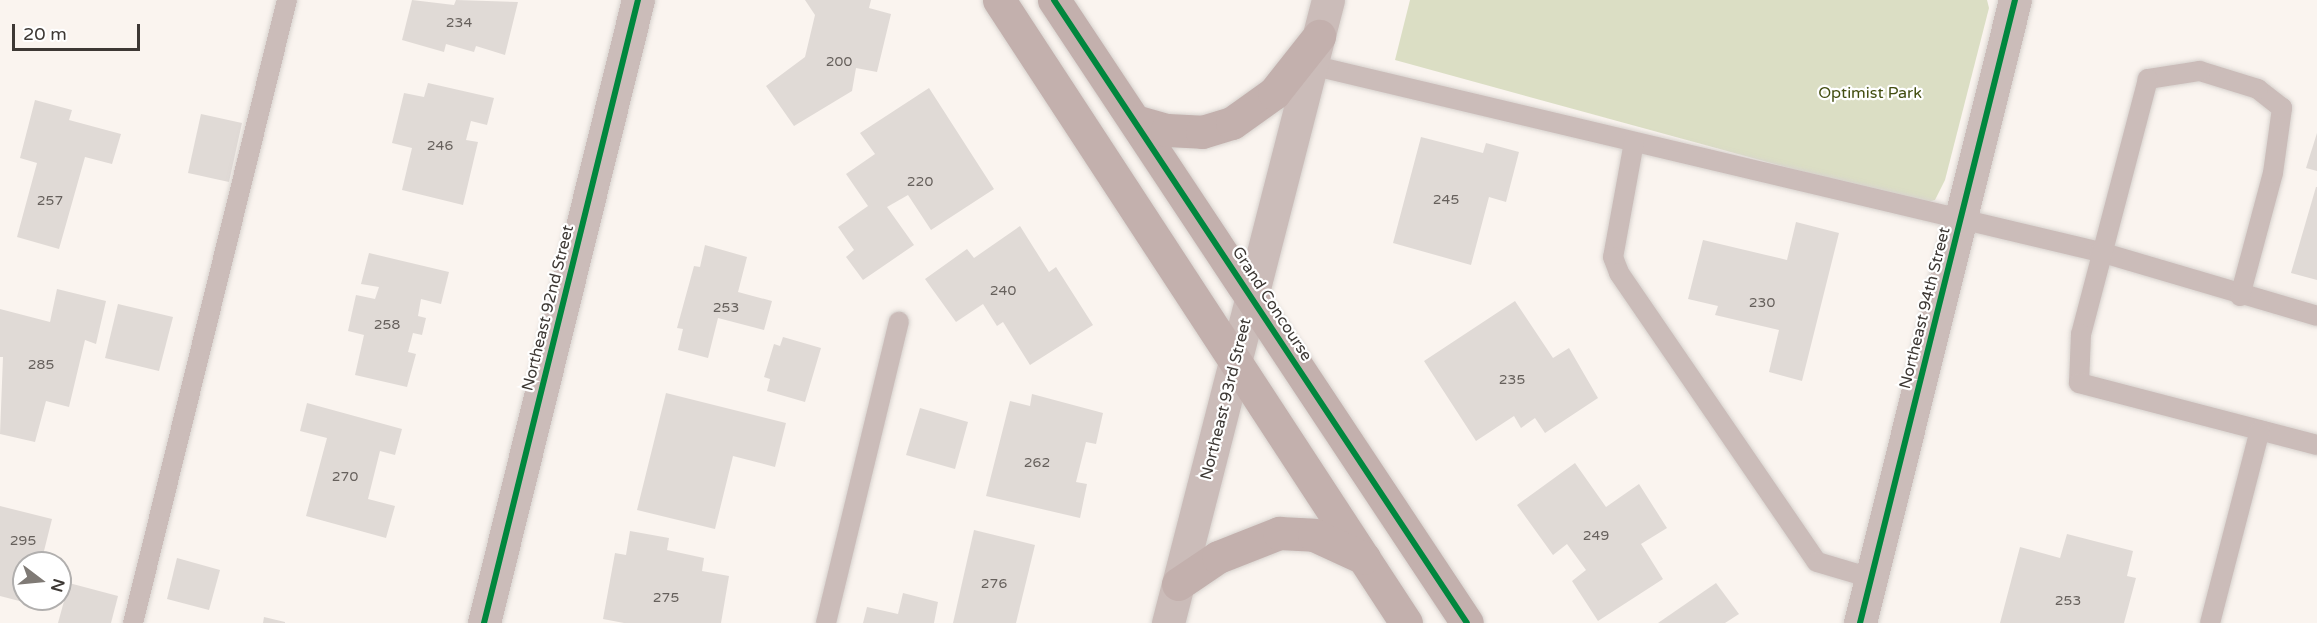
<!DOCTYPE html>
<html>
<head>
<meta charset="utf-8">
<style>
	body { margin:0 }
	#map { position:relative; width:2317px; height:623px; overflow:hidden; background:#faf4ef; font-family:"Varela Round",sans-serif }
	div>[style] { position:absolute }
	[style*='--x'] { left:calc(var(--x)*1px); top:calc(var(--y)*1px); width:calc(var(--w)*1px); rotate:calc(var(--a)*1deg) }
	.green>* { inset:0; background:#dbdec4 }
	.building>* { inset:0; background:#e0dad6 }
	.roads { filter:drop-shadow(0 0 2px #d7d2ce) drop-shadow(0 0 2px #d7d2ce) }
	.lane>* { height:20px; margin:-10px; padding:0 10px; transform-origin:10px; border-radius:10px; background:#cbbcb9 }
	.street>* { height:33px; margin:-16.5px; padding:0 16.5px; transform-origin:16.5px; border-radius:16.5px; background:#cbbcb9 }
	.secondary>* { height:33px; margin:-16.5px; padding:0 16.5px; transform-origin:16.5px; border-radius:16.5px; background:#c3b0ad }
	.cycleway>* { height:6px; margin:-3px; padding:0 3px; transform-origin:3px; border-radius:3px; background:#00873e }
	span { translate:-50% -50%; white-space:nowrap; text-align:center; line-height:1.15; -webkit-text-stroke:4.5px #fff; paint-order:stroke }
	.number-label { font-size:14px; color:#66605c }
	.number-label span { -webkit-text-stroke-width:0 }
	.park-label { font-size:16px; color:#434e11 }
	.street-label { font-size:16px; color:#3d3834 }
	.north { position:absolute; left:12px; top:551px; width:60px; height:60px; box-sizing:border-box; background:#fff; border:2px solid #b1afae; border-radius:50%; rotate:106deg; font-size:16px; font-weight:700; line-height:24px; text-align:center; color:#3d3834 }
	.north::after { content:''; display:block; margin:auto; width:21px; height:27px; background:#7f7a75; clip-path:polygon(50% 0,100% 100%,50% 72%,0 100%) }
	.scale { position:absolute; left:12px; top:24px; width:128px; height:27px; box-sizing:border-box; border:3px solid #3d3834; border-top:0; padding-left:8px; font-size:18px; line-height:21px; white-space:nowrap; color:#3d3834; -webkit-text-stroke:4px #fff; paint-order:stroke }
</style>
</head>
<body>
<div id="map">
	<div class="green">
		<i style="clip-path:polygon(1410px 0,1987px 0,1989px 8px,1945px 180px,1935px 200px,1920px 204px,1395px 60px)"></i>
	</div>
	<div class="building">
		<i style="clip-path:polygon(412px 0,454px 5px,456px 0,518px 2px,505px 55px,476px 46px,474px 52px,446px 44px,444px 52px,402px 40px)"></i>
		<i style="clip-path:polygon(805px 0,871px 0,869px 8px,891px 14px,877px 72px,856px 68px,852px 91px,794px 126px,766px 86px,805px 57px,815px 15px)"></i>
		<i style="clip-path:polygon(428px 83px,494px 98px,487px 125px,471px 121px,466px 140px,478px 142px,463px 205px,402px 190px,412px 148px,392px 143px,404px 93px,424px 97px)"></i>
		<i style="clip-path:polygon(929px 88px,994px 189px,931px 230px,908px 195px,887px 207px,914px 245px,863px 280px,846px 257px,854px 250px,838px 227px,868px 206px,846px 174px,875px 154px,860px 133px)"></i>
		<i style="clip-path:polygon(35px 100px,72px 110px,69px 120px,121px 134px,112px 164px,85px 157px,59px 249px,17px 237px,37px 163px,20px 158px)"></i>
		<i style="clip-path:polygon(201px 114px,242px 123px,229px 182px,188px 173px)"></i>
		<i style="clip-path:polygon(2317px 133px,2317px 171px,2306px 168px)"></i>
		<i style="clip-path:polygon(1421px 137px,1483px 153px,1486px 143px,1519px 152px,1506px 202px,1489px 197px,1471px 265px,1393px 243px)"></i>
		<i style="clip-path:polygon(2316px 187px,2317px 187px,2317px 280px,2291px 273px)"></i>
		<i style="clip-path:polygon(1796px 222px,1839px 233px,1802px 381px,1769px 372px,1779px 330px,1715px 315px,1718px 306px,1688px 299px,1703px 240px,1787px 260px)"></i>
		<i style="clip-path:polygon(1020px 226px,1049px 272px,1056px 267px,1093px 325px,1030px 365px,1003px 322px,997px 326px,983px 304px,956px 322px,925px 279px,967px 249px,974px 258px)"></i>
		<i style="clip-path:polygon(705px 245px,747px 257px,738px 292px,772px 301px,764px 330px,718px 318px,708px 358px,678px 350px,683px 329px,677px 328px,694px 266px,700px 267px)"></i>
		<i style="clip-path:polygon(369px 253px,449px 272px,441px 304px,421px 299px,418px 316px,426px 318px,422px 335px,413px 333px,408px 352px,416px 354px,407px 387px,355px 375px,364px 335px,348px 331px,356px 295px,375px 299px,379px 287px,361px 284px)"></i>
		<i style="clip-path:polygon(57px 289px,106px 301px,96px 344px,85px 340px,69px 407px,46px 401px,35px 442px,0 434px,3px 357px,0 357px,0 309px,50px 322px)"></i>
		<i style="clip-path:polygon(1515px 301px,1553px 358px,1569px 348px,1598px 398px,1545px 433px,1535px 418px,1521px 428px,1514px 416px,1476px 441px,1424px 361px)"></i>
		<i style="clip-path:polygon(118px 304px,173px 317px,159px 371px,105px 358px)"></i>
		<i style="clip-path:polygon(783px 337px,821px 348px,805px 402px,767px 391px,770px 379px,764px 377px,774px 344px,780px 346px)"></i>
		<i style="clip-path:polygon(666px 393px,786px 423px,775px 467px,733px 456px,715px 529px,637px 510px)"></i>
		<i style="clip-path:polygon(1032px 394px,1103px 413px,1096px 444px,1086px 442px,1076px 482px,1087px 484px,1080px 518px,986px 496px,1010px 401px,1030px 406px)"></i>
		<i style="clip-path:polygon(307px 403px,402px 429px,395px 455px,380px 451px,368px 499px,395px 506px,386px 538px,306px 516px,327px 438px,300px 431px)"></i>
		<i style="clip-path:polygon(920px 408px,968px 422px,955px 469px,906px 455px)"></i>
		<i style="clip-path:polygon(1575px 463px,1606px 507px,1639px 484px,1667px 528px,1641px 544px,1663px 579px,1598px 621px,1572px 581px,1586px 570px,1567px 544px,1553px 555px,1517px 505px)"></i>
		<i style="clip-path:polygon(0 506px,52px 519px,41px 563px,24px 563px,24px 599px,32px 599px,31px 604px,0 596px)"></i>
		<i style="clip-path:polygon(974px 530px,1035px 545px,1016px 623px,953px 623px)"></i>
		<i style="clip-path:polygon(630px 531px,669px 538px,667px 550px,704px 558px,702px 571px,729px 576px,721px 623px,624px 623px,603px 619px,615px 553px,626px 555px)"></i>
		<i style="clip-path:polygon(2067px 534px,2133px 551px,2127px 576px,2136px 578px,2124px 623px,2000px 623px,2020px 547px,2060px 558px)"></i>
		<i style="clip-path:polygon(177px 558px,220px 570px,209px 610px,167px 599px)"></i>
		<i style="clip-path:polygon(69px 583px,118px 596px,111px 623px,58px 623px)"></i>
		<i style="clip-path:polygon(1716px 583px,1739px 614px,1725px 623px,1658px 623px)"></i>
		<i style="clip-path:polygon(903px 593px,938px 602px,934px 623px,863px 623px,867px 607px,898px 614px)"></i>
		<i style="clip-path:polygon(264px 617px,285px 622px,285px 623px,263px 623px)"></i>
	</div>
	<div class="roads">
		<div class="lane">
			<i style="--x:1311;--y:65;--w:811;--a:13.33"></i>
			<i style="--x:2100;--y:252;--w:226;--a:16.4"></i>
			<i style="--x:1634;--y:142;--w:117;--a:100.3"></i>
			<i style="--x:1613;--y:257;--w:17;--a:69"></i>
			<i style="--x:1619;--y:273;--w:350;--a:55.6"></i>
			<i style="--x:1817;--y:562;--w:56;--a:16.5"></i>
			<i style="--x:2240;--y:296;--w:127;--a:-75"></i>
			<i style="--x:2273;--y:173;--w:66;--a:-82.1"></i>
			<i style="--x:2282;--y:108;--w:31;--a:-142"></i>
			<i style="--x:2258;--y:89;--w:61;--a:-162.8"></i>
			<i style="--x:2200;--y:71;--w:53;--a:171.3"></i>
			<i style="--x:2148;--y:79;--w:264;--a:104.7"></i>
			<i style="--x:2081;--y:334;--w:49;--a:92.3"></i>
			<i style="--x:2079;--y:383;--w:246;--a:14.6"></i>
			<i style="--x:133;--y:623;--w:642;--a:-76.12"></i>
			<i style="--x:826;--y:623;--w:310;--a:-76.4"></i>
			<i style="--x:2210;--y:623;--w:199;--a:-75.5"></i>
		</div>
		<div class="street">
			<i style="--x:484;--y:623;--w:642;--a:-76.12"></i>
			<i style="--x:1168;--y:623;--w:643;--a:-75.6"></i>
			<i style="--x:1860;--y:623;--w:642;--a:-76.03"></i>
		</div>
		<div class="secondary">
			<i style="--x:999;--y:0;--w:744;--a:56.84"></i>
			<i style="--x:1054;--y:0;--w:747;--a:56.46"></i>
			<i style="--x:1135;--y:121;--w:33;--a:16"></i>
			<i style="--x:1167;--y:130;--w:35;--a:3"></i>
			<i style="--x:1202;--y:132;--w:31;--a:-17"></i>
			<i style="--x:1232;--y:123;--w:52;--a:-35.5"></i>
			<i style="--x:1274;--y:93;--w:73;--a:-51.7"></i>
			<i style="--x:1178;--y:584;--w:48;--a:-34"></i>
			<i style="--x:1218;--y:557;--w:66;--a:-21.5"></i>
			<i style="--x:1279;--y:533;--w:35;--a:3"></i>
			<i style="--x:1314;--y:535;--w:55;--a:24.7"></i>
		</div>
	</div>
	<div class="cycleway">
		<i style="--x:1054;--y:0;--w:747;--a:56.46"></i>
		<i style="--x:484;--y:623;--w:642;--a:-76.12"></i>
		<i style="--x:1860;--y:623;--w:642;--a:-76.03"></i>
	</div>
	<div class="number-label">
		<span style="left:459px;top:23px">234</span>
		<span style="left:839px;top:62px">200</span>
		<span style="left:440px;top:146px">246</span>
		<span style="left:920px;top:182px">220</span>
		<span style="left:1446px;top:200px">245</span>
		<span style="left:50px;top:201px">257</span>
		<span style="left:1003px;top:291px">240</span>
		<span style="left:1762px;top:303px">230</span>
		<span style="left:726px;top:308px">253</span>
		<span style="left:387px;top:325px">258</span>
		<span style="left:41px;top:365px">285</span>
		<span style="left:1512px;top:380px">235</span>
		<span style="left:1037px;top:463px">262</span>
		<span style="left:345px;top:477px">270</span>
		<span style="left:1596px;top:536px">249</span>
		<span style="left:23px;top:541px">295</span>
		<span style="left:994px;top:584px">276</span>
		<span style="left:666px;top:598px">275</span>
		<span style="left:2068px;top:601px">253</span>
	</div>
	<div class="park-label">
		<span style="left:1870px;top:93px">Optimist Park</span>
	</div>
	<div class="street-label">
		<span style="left:1272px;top:304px;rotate:57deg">Grand Concourse</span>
		<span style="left:548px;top:308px;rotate:-76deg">Northeast 92nd Street</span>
		<span style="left:1925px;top:308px;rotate:-76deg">Northeast 94th Street</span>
		<span style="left:1226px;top:399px;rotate:-76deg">Northeast 93rd Street</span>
	</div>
	<div class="north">N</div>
	<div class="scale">20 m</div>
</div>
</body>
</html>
